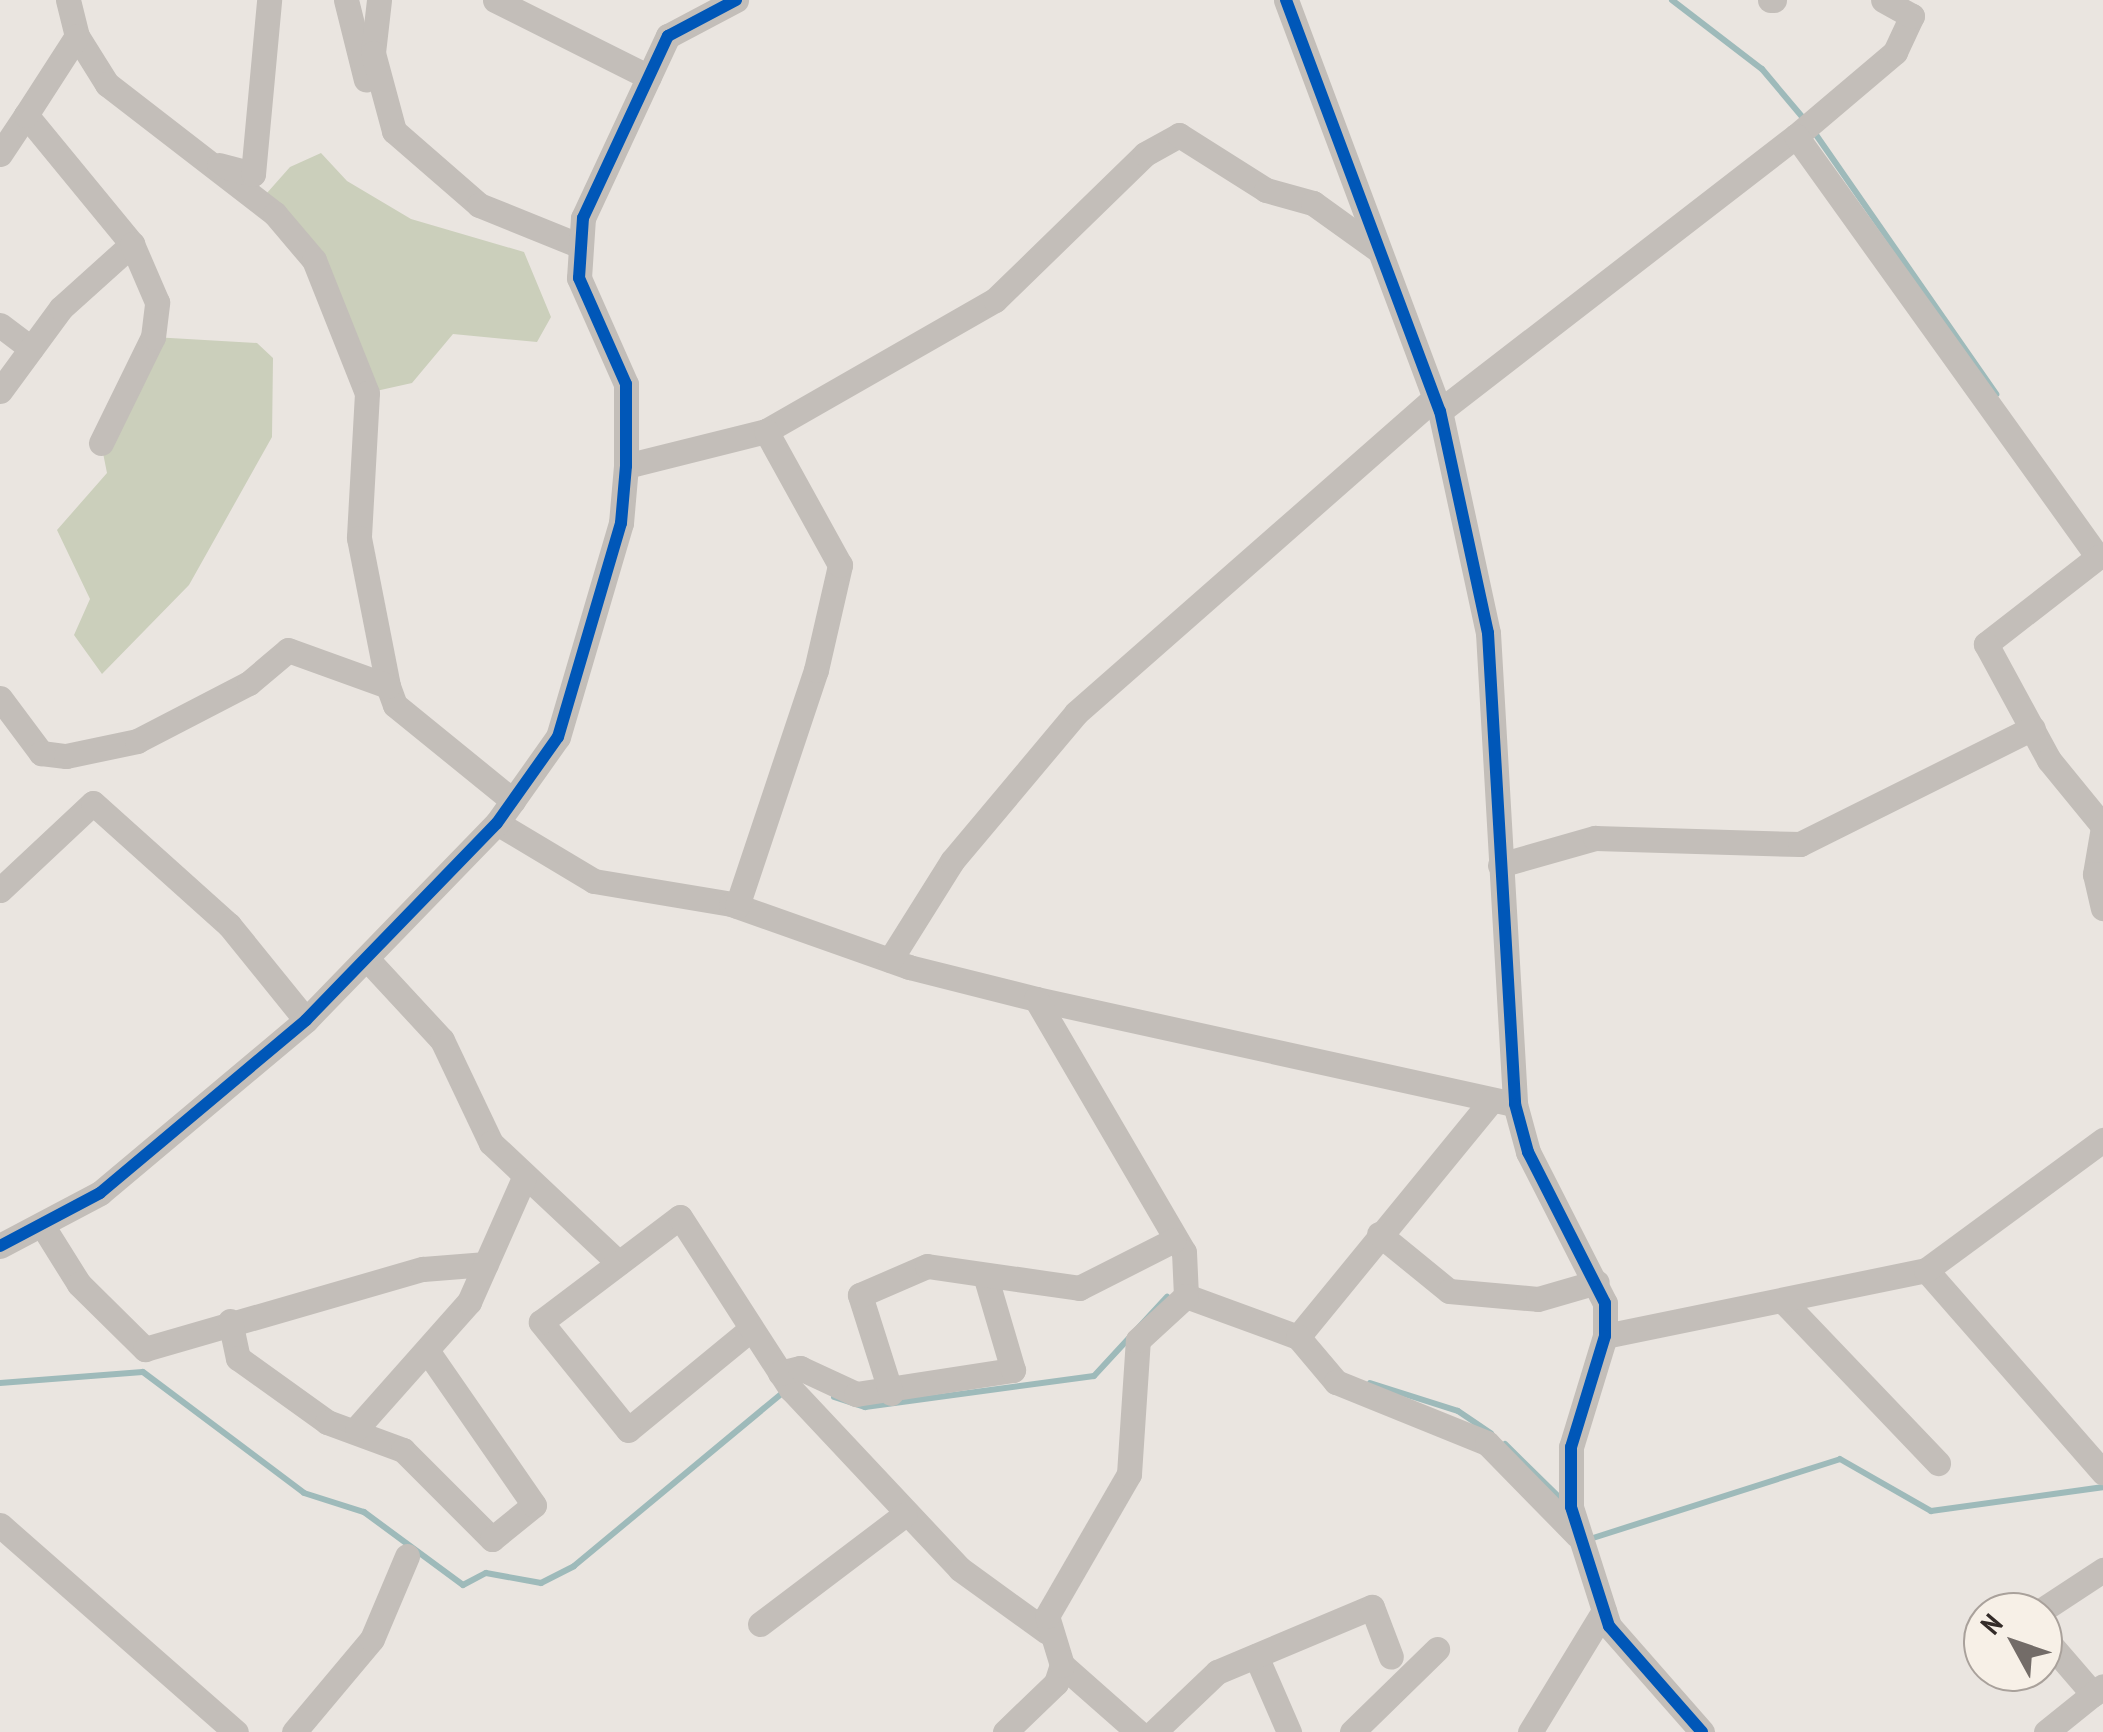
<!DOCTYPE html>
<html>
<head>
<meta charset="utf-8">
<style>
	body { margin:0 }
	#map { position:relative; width:2103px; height:1732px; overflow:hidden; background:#eae5e0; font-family:"PT Sans Narrow",sans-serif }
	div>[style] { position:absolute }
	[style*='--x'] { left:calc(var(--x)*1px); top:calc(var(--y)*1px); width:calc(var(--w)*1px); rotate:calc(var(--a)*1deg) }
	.green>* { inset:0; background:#cbcfbb }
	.stream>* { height:6px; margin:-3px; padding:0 3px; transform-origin:3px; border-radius:3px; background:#9ebaba }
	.minor>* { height:25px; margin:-12.5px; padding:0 12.5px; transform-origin:12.5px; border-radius:12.5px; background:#c3beb9 }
	.cycleway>* { height:12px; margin:-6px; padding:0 6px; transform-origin:6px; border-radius:6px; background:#0057b8 }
	span { translate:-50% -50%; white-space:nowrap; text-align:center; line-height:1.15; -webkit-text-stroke:10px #f7f0e7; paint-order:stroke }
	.north { position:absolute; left:1963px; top:1592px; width:100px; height:100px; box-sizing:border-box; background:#f7f0e7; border:2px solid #a9a19b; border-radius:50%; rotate:310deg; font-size:28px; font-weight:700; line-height:40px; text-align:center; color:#332b28 }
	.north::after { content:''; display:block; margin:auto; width:35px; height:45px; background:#736c68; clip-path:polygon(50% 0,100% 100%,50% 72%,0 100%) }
</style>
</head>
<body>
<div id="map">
	<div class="green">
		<i style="clip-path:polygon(321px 153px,347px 181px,411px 219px,524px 252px,551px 317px,537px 342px,453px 334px,412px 383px,367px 393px,327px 291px,259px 202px,290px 167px)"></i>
		<i style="clip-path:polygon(153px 337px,257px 343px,273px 358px,272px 437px,189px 585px,102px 674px,74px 635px,90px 599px,57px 530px,107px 473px,101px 443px)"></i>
	</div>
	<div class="stream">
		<i style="--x:1672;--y:0;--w:113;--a:37.5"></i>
		<i style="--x:1762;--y:69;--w:65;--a:50"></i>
		<i style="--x:1812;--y:129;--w:323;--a:55.2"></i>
		<i style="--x:0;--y:1383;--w:143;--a:-4.4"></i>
		<i style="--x:143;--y:1372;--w:201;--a:36.9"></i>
		<i style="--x:304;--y:1493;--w:63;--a:17.6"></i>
		<i style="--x:364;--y:1512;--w:123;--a:36.4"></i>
		<i style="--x:463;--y:1585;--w:26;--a:-28"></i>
		<i style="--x:486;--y:1573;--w:56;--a:10.3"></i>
		<i style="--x:541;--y:1583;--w:37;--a:-27"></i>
		<i style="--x:574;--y:1566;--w:276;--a:-39.7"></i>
		<i style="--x:1370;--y:1383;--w:92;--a:17.7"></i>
		<i style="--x:1458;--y:1411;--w:40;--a:34"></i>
		<i style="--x:834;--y:1397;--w:33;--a:18"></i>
		<i style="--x:865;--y:1407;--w:231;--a:-7.7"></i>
		<i style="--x:1094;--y:1376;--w:108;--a:-47.3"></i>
		<i style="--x:1505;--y:1444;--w:83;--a:44.5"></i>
		<i style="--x:1593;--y:1538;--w:259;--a:-17.7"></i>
		<i style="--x:1840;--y:1459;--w:105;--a:29.7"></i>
		<i style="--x:1931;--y:1511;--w:174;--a:-7.9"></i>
	</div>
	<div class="minor">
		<i style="--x:68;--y:0;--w:37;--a:76"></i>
		<i style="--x:77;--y:36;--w:57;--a:58"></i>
		<i style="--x:107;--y:84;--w:212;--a:37.7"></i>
		<i style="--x:275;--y:214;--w:60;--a:49.7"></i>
		<i style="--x:314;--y:260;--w:143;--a:68.3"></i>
		<i style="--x:367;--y:393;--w:145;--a:93.2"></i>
		<i style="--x:359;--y:538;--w:151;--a:78.9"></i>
		<i style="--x:388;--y:686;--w:20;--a:70"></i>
		<i style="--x:395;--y:705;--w:152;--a:39.1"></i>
		<i style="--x:346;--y:0;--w:82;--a:76"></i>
		<i style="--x:379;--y:0;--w:53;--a:96.5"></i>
		<i style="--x:373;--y:53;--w:81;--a:74.9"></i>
		<i style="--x:394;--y:131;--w:113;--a:41"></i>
		<i style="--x:479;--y:205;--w:107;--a:22"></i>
		<i style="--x:495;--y:0;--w:172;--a:26.6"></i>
		<i style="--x:1286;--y:0;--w:439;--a:69.5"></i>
		<i style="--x:1440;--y:411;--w:227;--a:77.8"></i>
		<i style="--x:1488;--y:633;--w:472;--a:86.7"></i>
		<i style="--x:1515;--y:1104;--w:50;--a:74.8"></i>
		<i style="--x:1528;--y:1152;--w:169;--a:63"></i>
		<i style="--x:1605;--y:1303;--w:33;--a:90"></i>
		<i style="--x:1605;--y:1336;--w:116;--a:107"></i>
		<i style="--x:1571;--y:1447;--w:60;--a:90"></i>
		<i style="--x:1571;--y:1507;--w:125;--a:72.3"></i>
		<i style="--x:1609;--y:1626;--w:141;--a:48.7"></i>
		<i style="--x:1770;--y:0;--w:4;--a:0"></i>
		<i style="--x:1796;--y:136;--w:130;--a:-40.3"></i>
		<i style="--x:1895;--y:52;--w:40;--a:-65"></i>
		<i style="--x:1912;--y:16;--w:33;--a:-151"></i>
		<i style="--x:0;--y:154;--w:47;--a:-56.3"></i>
		<i style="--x:219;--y:165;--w:35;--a:15"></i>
		<i style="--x:253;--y:174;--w:175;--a:-84.7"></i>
		<i style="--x:0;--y:325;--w:39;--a:37"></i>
		<i style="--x:0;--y:391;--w:103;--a:-53.7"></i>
		<i style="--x:61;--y:308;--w:96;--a:-42"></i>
		<i style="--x:132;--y:244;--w:167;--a:-129.4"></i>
		<i style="--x:26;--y:115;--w:94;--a:-57.2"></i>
		<i style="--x:1440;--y:411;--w:450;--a:-37.7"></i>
		<i style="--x:1796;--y:136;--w:518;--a:54.35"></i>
		<i style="--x:2098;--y:557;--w:142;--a:142.2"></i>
		<i style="--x:1986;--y:644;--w:132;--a:61.5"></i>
		<i style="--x:2049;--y:760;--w:85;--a:50.7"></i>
		<i style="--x:101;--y:443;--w:118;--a:-63.9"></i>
		<i style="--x:153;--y:337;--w:35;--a:-83"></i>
		<i style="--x:157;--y:302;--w:63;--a:-113.3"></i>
		<i style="--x:626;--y:466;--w:144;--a:-14"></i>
		<i style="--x:766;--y:431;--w:264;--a:-29.8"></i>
		<i style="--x:995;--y:300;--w:209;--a:-44.2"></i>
		<i style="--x:1145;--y:154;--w:39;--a:-29"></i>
		<i style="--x:1179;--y:135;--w:103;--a:32.3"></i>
		<i style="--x:1266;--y:190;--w:49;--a:15.5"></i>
		<i style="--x:1313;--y:203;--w:79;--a:35.7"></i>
		<i style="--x:0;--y:698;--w:69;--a:53.3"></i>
		<i style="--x:41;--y:753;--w:25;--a:7"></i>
		<i style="--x:66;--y:756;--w:73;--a:-11.9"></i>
		<i style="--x:137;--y:741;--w:126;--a:-27.4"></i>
		<i style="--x:249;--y:683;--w:51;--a:-40.2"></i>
		<i style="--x:288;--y:650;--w:106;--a:19.8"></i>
		<i style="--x:497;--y:823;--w:113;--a:30.9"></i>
		<i style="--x:594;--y:881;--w:139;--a:9.5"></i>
		<i style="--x:731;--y:904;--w:189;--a:19.5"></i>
		<i style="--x:909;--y:967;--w:131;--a:14.1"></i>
		<i style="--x:1036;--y:999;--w:490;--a:12.4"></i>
		<i style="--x:2103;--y:827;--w:48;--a:99.7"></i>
		<i style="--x:2095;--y:874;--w:35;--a:77"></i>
		<i style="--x:1500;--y:865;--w:99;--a:-15.9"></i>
		<i style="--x:1595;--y:838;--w:205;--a:1.7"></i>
		<i style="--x:1800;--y:844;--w:260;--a:-26.5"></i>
		<i style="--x:0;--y:890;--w:127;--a:-43.1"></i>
		<i style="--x:93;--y:803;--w:183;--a:41.9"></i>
		<i style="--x:229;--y:925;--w:122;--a:51"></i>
		<i style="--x:737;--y:906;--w:249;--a:-71.5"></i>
		<i style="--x:816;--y:670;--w:108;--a:-77.1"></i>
		<i style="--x:840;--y:565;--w:153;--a:-118.9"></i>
		<i style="--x:367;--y:959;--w:110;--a:47.2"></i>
		<i style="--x:442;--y:1040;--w:114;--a:64.6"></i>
		<i style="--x:491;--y:1143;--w:175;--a:43.2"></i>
		<i style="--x:890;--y:960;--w:117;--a:-57.9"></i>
		<i style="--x:952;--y:861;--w:193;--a:-50"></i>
		<i style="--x:1076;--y:713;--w:474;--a:-41.3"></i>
		<i style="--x:1036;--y:999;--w:293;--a:59.7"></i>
		<i style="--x:1184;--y:1252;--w:44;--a:87.4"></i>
		<i style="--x:1186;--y:1296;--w:119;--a:20.1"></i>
		<i style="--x:1491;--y:1101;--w:305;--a:129.3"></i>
		<i style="--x:1298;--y:1337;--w:59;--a:49.8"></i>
		<i style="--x:1336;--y:1382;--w:163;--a:22"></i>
		<i style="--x:1487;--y:1443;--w:129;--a:45.6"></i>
		<i style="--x:44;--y:1228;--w:66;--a:58"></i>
		<i style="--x:79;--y:1284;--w:93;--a:44.6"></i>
		<i style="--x:145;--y:1349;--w:289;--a:-16.1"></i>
		<i style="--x:423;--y:1269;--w:63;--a:-4.5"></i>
		<i style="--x:1379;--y:1234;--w:90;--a:39.2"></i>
		<i style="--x:1449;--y:1291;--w:89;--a:5.1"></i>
		<i style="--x:1538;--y:1299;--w:61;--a:-16.1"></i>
		<i style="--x:0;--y:1246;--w:113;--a:-27.9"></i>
		<i style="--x:100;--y:1193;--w:269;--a:-40"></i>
		<i style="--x:306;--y:1020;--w:274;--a:-45.9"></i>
		<i style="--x:497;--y:823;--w:105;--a:-54.7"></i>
		<i style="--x:558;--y:737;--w:223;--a:-73.6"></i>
		<i style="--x:621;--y:523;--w:57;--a:-85"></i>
		<i style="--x:626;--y:466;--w:82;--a:-90"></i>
		<i style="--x:626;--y:384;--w:116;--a:-113.9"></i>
		<i style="--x:579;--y:278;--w:60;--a:-86.2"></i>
		<i style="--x:583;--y:218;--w:201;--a:-65"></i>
		<i style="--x:668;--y:36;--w:77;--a:-27.9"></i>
		<i style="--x:1926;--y:1270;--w:269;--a:48.8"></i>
		<i style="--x:1784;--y:1302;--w:223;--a:46.3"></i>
		<i style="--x:230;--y:1321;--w:38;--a:78"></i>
		<i style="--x:238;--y:1358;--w:110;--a:35.7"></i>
		<i style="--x:327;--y:1422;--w:81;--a:20.2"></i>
		<i style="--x:403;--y:1450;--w:126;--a:45"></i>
		<i style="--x:492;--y:1539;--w:54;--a:-39"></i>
		<i style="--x:534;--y:1505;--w:186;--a:-124.7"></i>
		<i style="--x:751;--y:1329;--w:159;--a:140.6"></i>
		<i style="--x:628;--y:1430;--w:139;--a:-128.9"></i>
		<i style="--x:541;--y:1322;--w:174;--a:-37.1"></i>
		<i style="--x:680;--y:1217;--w:205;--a:57.2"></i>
		<i style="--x:791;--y:1389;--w:247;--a:46.8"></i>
		<i style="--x:960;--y:1569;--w:107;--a:35.9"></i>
		<i style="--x:1605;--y:1336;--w:328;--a:-11.6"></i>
		<i style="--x:1926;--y:1270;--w:220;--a:-36.3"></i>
		<i style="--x:780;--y:1373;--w:21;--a:-14"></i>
		<i style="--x:800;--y:1368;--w:62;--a:24.9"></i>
		<i style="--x:856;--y:1394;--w:159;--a:-8.7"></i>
		<i style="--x:1013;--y:1370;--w:96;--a:-106.4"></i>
		<i style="--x:891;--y:1393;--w:103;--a:-107.6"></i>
		<i style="--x:860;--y:1295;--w:73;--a:-23.4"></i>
		<i style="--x:927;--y:1266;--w:154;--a:8.2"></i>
		<i style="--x:1079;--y:1288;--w:106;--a:-26.8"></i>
		<i style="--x:357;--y:1428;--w:169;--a:-48.4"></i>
		<i style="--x:469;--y:1302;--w:136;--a:-66.1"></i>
		<i style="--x:0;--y:1525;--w:314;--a:41.3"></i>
		<i style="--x:2039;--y:1612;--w:77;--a:-33.3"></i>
		<i style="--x:760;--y:1624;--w:181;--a:-37.1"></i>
		<i style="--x:2043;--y:1636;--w:77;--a:49.2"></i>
		<i style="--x:1256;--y:1656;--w:83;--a:66.5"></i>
		<i style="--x:1062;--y:1665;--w:101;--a:41.4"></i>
		<i style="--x:294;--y:1732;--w:121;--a:-50"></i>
		<i style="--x:372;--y:1639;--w:90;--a:-67.1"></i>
		<i style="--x:1005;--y:1732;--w:71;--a:-43.9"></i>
		<i style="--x:1056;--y:1683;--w:19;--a:-72"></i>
		<i style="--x:1062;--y:1665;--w:51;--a:-107"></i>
		<i style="--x:1047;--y:1616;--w:164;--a:-60"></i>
		<i style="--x:1129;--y:1474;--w:134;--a:-86.2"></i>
		<i style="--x:1138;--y:1340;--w:65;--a:-42.5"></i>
		<i style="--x:1154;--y:1732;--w:87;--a:-43.6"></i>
		<i style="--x:1217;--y:1672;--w:168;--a:-22.8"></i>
		<i style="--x:1372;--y:1607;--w:53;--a:69.2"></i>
		<i style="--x:1352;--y:1732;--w:119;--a:-44.3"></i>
		<i style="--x:1530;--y:1732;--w:142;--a:-58.6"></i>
		<i style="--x:2046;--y:1732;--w:73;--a:-38.9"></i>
	</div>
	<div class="cycleway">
		<i style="--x:1286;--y:0;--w:439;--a:69.5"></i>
		<i style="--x:1440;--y:411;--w:227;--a:77.8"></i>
		<i style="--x:1488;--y:633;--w:472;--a:86.7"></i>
		<i style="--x:1515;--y:1104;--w:50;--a:74.8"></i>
		<i style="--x:1528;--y:1152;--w:169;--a:63"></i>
		<i style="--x:1605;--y:1303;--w:33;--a:90"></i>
		<i style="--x:1605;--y:1336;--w:116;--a:107"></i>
		<i style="--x:1571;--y:1447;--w:60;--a:90"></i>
		<i style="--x:1571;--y:1507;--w:125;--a:72.3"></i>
		<i style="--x:1609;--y:1626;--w:141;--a:48.7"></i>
		<i style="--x:0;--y:1246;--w:113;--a:-27.9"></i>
		<i style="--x:100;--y:1193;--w:269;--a:-40"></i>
		<i style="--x:306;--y:1020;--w:274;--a:-45.9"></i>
		<i style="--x:497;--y:823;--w:105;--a:-54.7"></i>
		<i style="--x:558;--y:737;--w:223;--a:-73.6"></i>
		<i style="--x:621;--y:523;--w:57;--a:-85"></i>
		<i style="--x:626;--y:466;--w:82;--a:-90"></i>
		<i style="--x:626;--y:384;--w:116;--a:-113.9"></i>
		<i style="--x:579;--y:278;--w:60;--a:-86.2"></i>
		<i style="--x:583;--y:218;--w:201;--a:-65"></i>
		<i style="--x:668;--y:36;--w:77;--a:-27.9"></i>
	</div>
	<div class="north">N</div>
</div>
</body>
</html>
